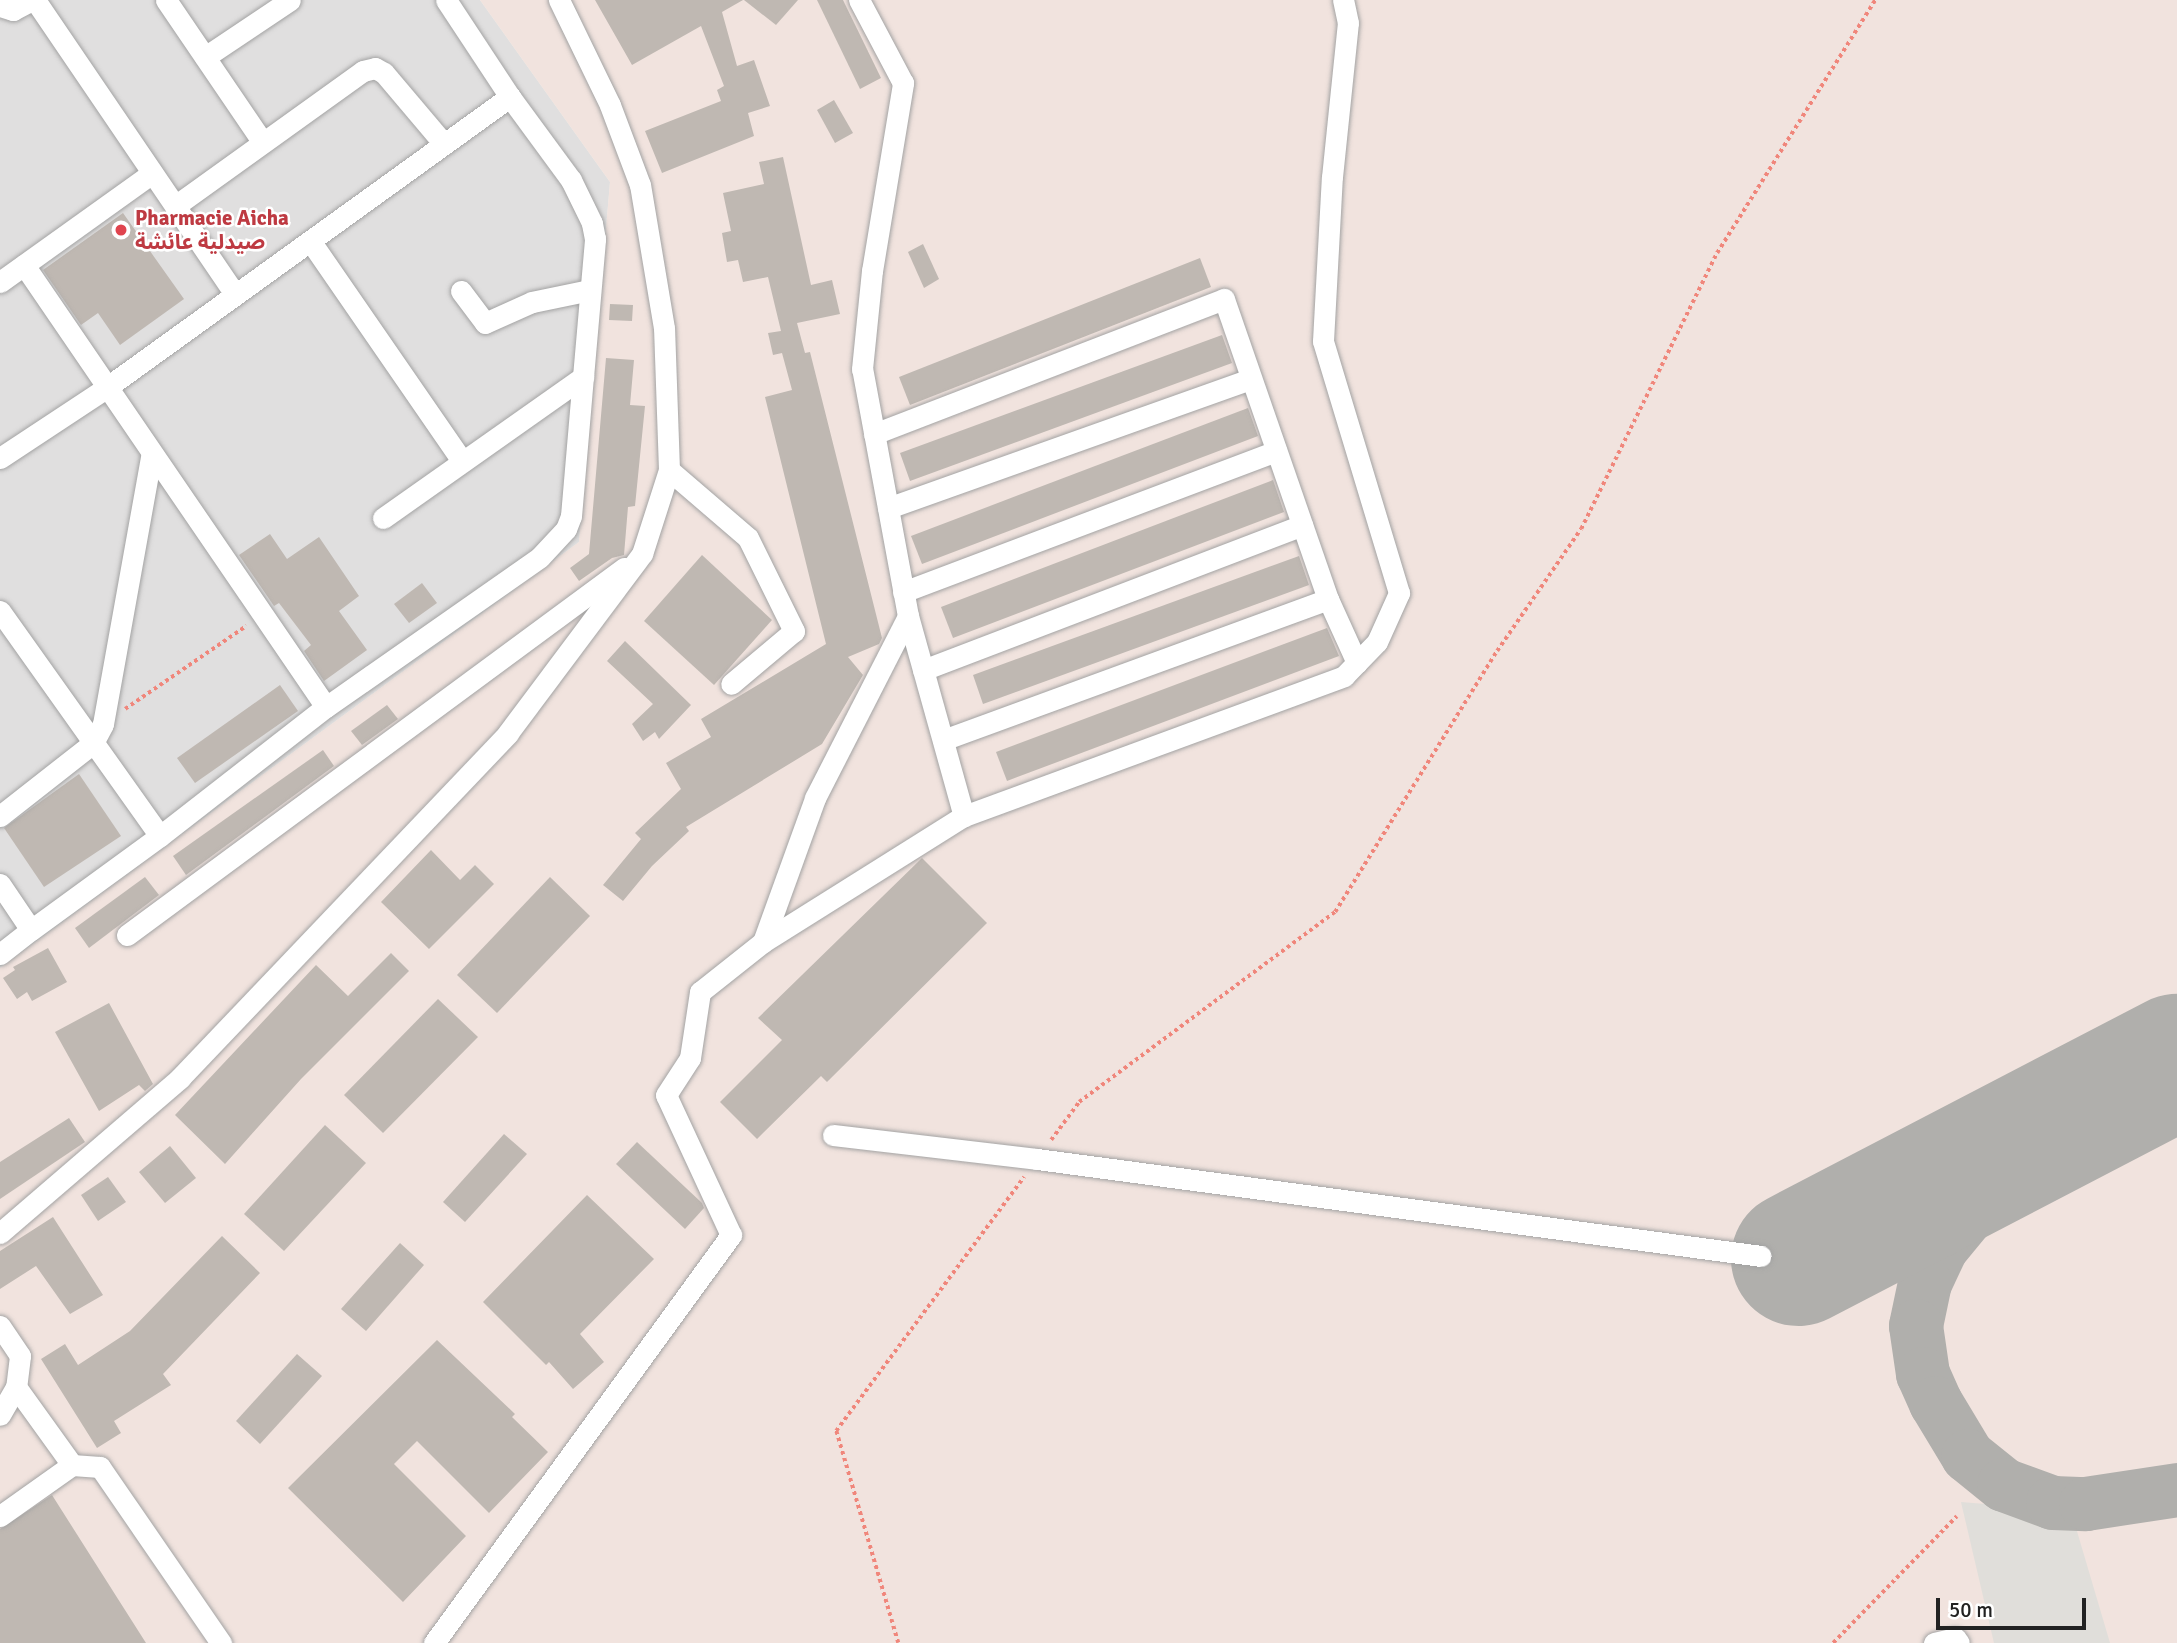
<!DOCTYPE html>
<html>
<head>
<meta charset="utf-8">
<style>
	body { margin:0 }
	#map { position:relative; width:2177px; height:1643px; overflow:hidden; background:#f1eee9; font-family:Signika,"Noto Sans Arabic",sans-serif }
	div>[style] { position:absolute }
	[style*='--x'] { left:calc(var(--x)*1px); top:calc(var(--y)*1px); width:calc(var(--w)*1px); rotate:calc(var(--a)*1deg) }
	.residential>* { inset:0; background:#e0dfdf }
	.military>* { inset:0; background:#f1e3de }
	.airport>* { inset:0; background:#e0deda }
	.taxiway>* { height:54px; margin:-27px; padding:0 27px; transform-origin:27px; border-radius:27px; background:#b0afac }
	.runway>* { height:135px; margin:-67.5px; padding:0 67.5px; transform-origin:67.5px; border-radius:67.5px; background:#b0afac }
	.building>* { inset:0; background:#bfb8b2 }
	.path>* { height:3.5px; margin-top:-1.75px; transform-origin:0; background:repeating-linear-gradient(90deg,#f0867b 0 3.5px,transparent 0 7px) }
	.roads { filter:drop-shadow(0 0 2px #a3a3a3) drop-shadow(0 0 2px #a3a3a3) }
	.minor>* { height:21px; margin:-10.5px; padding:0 10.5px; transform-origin:10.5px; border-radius:10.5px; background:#fff }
	.dots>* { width:19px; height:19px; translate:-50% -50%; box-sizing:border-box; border:4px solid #fff; border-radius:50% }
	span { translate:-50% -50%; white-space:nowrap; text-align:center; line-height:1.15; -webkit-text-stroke:5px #fff; paint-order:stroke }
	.health-label { font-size:21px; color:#be3a42; font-weight:700 }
	.left { translate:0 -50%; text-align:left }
	.scale { position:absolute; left:1936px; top:1598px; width:150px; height:32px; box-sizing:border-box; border:4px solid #222; border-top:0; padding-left:9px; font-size:21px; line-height:24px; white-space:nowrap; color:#222; -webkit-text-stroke:5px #fff; paint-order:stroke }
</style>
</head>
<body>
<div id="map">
	<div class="residential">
		<i style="clip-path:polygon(0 0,480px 0,610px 182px,579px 542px,0 968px)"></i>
	</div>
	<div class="military">
		<i style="clip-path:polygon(480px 0,2177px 0,2177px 1643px,0 1643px,0 968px,579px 542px,610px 182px)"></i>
	</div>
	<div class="airport">
		<i style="clip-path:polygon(1961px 1502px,2071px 1511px,2110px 1643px,1994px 1643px)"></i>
	</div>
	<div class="taxiway">
		<i style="--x:2062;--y:1121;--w:52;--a:139.6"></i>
		<i style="--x:2022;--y:1155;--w:37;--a:134"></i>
		<i style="--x:1996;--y:1182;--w:87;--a:129.4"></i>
		<i style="--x:1941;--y:1249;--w:38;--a:115"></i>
		<i style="--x:1925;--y:1283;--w:44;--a:101.8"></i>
		<i style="--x:1916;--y:1326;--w:49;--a:81.7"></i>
		<i style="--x:1923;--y:1374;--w:32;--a:66"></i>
		<i style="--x:1936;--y:1403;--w:62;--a:58.9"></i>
		<i style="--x:1968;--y:1456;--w:46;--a:38.9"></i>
		<i style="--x:2004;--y:1485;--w:52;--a:20.2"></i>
		<i style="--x:2053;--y:1503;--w:33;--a:2"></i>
		<i style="--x:2086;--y:1504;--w:92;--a:-8.7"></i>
	</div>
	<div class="runway">
		<i style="--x:1798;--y:1258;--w:427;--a:-27.5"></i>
	</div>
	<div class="building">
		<i style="clip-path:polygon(595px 0,743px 0,722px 12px,737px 66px,754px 60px,770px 106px,748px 113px,754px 136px,662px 173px,645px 131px,721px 101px,717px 90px,724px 86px,701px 26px,632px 65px)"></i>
		<i style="clip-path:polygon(744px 0,798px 0,776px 25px)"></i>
		<i style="clip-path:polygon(817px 0,843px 0,881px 78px,860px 89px)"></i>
		<i style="clip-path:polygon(834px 100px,853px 133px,835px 143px,817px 110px)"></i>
		<i style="clip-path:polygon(783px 157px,811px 285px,832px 280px,840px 314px,797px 323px,805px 353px,810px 352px,882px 638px,879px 644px,848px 657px,863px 675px,822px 744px,686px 827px,689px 831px,652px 866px,623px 901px,603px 885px,641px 839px,635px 833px,681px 789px,666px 763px,711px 737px,701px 719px,826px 644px,765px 397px,792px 390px,782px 353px,773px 355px,768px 333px,781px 331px,768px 277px,743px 282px,738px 260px,727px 262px,722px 233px,731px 231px,723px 193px,764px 184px,759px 162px)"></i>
		<i style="clip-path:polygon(123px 213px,184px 299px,120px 345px,98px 313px,81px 325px,43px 270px)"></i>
		<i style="clip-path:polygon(923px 244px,939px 279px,924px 288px,908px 252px)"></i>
		<i style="clip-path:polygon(1200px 258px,1211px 287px,910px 405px,899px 377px)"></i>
		<i style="clip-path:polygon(610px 304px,633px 305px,632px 321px,609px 320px)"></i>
		<i style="clip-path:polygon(1222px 335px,1232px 363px,910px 481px,900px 453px)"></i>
		<i style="clip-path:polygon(606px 358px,634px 360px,630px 405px,645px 406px,635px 506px,628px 507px,624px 555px,612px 558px,579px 581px,570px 568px,589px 554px)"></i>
		<i style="clip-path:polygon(1248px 408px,1258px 436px,922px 564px,911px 536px)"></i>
		<i style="clip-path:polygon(1273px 480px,1284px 512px,953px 638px,941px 607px)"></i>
		<i style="clip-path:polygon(270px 534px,287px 559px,319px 537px,359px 596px,339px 611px,367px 650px,324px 681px,304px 651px,311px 645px,279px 603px,274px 606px,239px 555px)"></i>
		<i style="clip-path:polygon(702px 555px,772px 620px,714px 685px,644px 621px)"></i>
		<i style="clip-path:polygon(1299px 556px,1309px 585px,983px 704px,973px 675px)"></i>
		<i style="clip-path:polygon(422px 583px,437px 603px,409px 623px,394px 604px)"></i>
		<i style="clip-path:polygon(1327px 628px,1339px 656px,1007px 781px,996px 752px)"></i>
		<i style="clip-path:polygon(625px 641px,691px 705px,659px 739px,655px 732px,643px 741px,632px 724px,653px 704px,607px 661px)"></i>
		<i style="clip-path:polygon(280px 685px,298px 711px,195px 783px,177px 758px)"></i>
		<i style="clip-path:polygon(387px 705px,398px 719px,362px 745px,351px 731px)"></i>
		<i style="clip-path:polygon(323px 750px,334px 766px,186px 875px,173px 856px)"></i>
		<i style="clip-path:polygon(79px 774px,121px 836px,44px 887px,4px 828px)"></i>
		<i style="clip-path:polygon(431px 850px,460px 880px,475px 865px,494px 884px,429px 949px,381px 902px)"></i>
		<i style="clip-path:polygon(922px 858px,987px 923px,827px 1082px,821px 1076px,757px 1139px,720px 1102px,782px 1040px,758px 1018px)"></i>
		<i style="clip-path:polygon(145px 877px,159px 895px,89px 948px,75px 928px)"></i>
		<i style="clip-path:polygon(550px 877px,590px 916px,497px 1013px,457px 975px)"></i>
		<i style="clip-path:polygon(48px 948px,67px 982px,32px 1001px,27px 992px,17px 999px,3px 978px,15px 970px,13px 967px)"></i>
		<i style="clip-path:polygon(391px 953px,409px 971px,301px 1079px,225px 1164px,175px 1115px,316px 965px,348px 996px)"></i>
		<i style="clip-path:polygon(438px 999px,478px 1037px,383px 1133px,344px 1095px)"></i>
		<i style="clip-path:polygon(109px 1003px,153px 1084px,145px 1091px,139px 1085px,99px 1111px,55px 1032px)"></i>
		<i style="clip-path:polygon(69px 1118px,85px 1142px,0 1199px,0 1162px)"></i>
		<i style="clip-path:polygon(325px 1125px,366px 1163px,284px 1251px,244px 1214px)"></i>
		<i style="clip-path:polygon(504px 1134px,527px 1154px,465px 1222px,443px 1202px)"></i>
		<i style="clip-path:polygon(637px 1142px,702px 1203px,704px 1208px,685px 1229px,616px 1164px)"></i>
		<i style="clip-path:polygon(170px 1146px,196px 1178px,165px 1203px,139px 1172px)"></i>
		<i style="clip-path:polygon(108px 1177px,126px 1202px,98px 1221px,81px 1195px)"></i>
		<i style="clip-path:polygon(587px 1195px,654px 1259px,580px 1334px,604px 1362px,573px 1389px,549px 1362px,546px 1365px,483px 1302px)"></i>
		<i style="clip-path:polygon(53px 1217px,103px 1295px,70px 1314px,36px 1266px,0 1289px,0 1251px)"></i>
		<i style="clip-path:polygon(222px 1236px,260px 1273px,163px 1374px,171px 1385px,114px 1421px,121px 1433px,97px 1448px,41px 1359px,65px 1344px,78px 1365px,130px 1331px)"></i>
		<i style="clip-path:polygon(400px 1243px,424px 1265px,366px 1331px,341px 1309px)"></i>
		<i style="clip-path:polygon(437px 1340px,515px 1414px,512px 1417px,548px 1452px,489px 1513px,417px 1441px,394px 1464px,466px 1536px,403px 1602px,288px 1488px)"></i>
		<i style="clip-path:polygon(297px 1354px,322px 1376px,260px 1444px,236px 1421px)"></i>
		<i style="clip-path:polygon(52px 1495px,118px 1599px,146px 1643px,0 1643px,0 1529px)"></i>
	</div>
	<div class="path">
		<i style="--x:125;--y:709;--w:147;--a:-34.4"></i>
		<i style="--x:1051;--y:1140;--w:47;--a:-53.6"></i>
		<i style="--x:1079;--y:1102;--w:319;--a:-36.6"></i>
		<i style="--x:1335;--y:912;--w:307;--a:-58.2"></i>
		<i style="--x:1497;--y:651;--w:148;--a:-55.5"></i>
		<i style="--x:1581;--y:529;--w:308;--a:-63.8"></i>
		<i style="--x:1717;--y:253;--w:298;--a:-58"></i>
		<i style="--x:898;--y:1643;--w:221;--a:-106.3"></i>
		<i style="--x:836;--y:1431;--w:316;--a:-53.5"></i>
		<i style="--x:1833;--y:1643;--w:177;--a:-45.7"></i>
	</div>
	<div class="roads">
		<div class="minor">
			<i style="--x:35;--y:0;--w:356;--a:55.8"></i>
			<i style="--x:166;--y:0;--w:171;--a:55.8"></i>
			<i style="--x:0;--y:6;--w:14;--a:17"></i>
			<i style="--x:13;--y:10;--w:21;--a:-28"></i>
			<i style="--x:205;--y:57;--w:102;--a:-33.8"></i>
			<i style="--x:175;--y:206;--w:231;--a:-35.7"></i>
			<i style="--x:363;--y:71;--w:12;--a:-14"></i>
			<i style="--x:375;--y:68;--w:10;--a:29"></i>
			<i style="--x:384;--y:73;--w:93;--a:49.8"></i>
			<i style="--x:311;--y:242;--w:266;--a:55.4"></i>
			<i style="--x:24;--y:265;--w:535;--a:55.66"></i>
			<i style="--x:0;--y:282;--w:187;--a:-35.6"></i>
			<i style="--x:461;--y:291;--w:40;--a:53"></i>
			<i style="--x:485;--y:323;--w:51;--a:-24.1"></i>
			<i style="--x:532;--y:302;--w:59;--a:-11.7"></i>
			<i style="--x:874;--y:434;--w:375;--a:-21.1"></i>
			<i style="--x:1224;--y:299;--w:318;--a:70.9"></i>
			<i style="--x:0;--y:458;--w:127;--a:-33.4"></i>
			<i style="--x:106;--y:388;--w:498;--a:-35.8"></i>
			<i style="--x:669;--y:470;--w:104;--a:40.7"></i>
			<i style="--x:748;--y:538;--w:104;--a:63.7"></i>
			<i style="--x:794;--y:631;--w:82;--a:139.9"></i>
			<i style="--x:888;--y:508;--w:385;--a:-19.6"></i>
			<i style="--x:383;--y:518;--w:245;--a:-35.2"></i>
			<i style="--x:903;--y:592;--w:399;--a:-20.7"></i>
			<i style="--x:0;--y:611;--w:276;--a:54.6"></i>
			<i style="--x:908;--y:616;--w:208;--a:74.4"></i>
			<i style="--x:923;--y:670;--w:406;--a:-20.9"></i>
			<i style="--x:943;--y:740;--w:410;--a:-20.1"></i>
			<i style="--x:1328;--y:599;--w:70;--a:65.6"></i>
			<i style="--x:0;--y:816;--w:118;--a:-38.1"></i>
			<i style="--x:93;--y:743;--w:21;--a:-62"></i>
			<i style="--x:103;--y:724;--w:275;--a:-79.8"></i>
			<i style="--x:0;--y:884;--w:55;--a:56"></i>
			<i style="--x:31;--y:930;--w:160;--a:-36.1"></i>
			<i style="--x:160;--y:836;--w:210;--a:-37.9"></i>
			<i style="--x:326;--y:707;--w:261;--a:-35"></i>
			<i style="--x:540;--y:557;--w:38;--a:-47"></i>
			<i style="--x:566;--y:529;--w:14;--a:-69"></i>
			<i style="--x:571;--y:516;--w:140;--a:-85.1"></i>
			<i style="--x:583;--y:377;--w:139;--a:-85"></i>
			<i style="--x:595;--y:239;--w:16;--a:-101"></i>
			<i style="--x:592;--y:223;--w:48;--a:-116"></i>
			<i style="--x:571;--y:180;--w:103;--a:-126.3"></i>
			<i style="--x:510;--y:97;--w:116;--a:-123.4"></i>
			<i style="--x:127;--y:935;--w:618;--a:-36.44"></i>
			<i style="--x:763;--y:942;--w:153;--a:-70.1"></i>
			<i style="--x:815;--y:798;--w:204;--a:-62.9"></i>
			<i style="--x:908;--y:616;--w:251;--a:-100.5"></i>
			<i style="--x:862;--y:369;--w:99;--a:-84.2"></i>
			<i style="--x:872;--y:271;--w:191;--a:-80.6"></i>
			<i style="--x:903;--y:83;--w:94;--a:-117.9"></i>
			<i style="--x:0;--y:954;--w:39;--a:-38"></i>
			<i style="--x:833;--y:1135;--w:205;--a:6.7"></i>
			<i style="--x:1037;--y:1159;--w:730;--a:7.63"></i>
			<i style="--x:0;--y:1233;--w:238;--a:-40.7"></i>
			<i style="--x:180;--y:1078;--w:476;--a:-46.4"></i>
			<i style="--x:508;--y:733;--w:224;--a:-53.2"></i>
			<i style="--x:642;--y:554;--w:88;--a:-72.2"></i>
			<i style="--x:669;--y:470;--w:142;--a:-92"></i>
			<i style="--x:664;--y:328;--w:145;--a:-99.5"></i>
			<i style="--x:640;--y:185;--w:85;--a:-110.6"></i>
			<i style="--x:610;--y:105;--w:117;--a:-115.9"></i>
			<i style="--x:0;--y:1326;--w:36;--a:56"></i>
			<i style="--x:20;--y:1356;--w:31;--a:97"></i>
			<i style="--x:16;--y:1387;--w:32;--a:120"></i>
			<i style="--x:16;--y:1387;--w:96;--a:54.3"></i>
			<i style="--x:0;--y:1516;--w:88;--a:-35.3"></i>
			<i style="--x:72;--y:1465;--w:28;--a:4"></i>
			<i style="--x:100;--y:1467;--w:214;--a:55.5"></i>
			<i style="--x:434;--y:1643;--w:505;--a:-53.95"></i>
			<i style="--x:731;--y:1235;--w:154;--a:-114.9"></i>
			<i style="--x:666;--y:1095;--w:44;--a:-57"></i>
			<i style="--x:690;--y:1058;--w:67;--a:-81.4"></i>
			<i style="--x:700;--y:992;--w:80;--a:-38.4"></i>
			<i style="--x:763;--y:942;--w:237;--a:-32.1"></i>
			<i style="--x:964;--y:816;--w:405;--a:-20.2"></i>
			<i style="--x:1344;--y:676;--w:47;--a:-45.9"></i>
			<i style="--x:1377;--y:642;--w:54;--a:-65.8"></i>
			<i style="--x:1399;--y:593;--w:263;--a:-106.8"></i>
			<i style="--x:1323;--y:341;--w:164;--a:-86.9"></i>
			<i style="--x:1332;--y:177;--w:155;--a:-84.1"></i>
			<i style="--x:1348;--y:23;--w:24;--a:-102"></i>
			<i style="--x:1934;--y:1643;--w:22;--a:-13"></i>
			<i style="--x:1955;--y:1638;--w:6;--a:51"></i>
		</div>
	</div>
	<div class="dots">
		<i style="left:121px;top:230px;background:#e0444e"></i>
	</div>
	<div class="health-label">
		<span class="left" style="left:135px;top:230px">Pharmacie Aicha<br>صيدلية عائشة</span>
	</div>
	<div class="scale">50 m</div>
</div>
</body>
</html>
